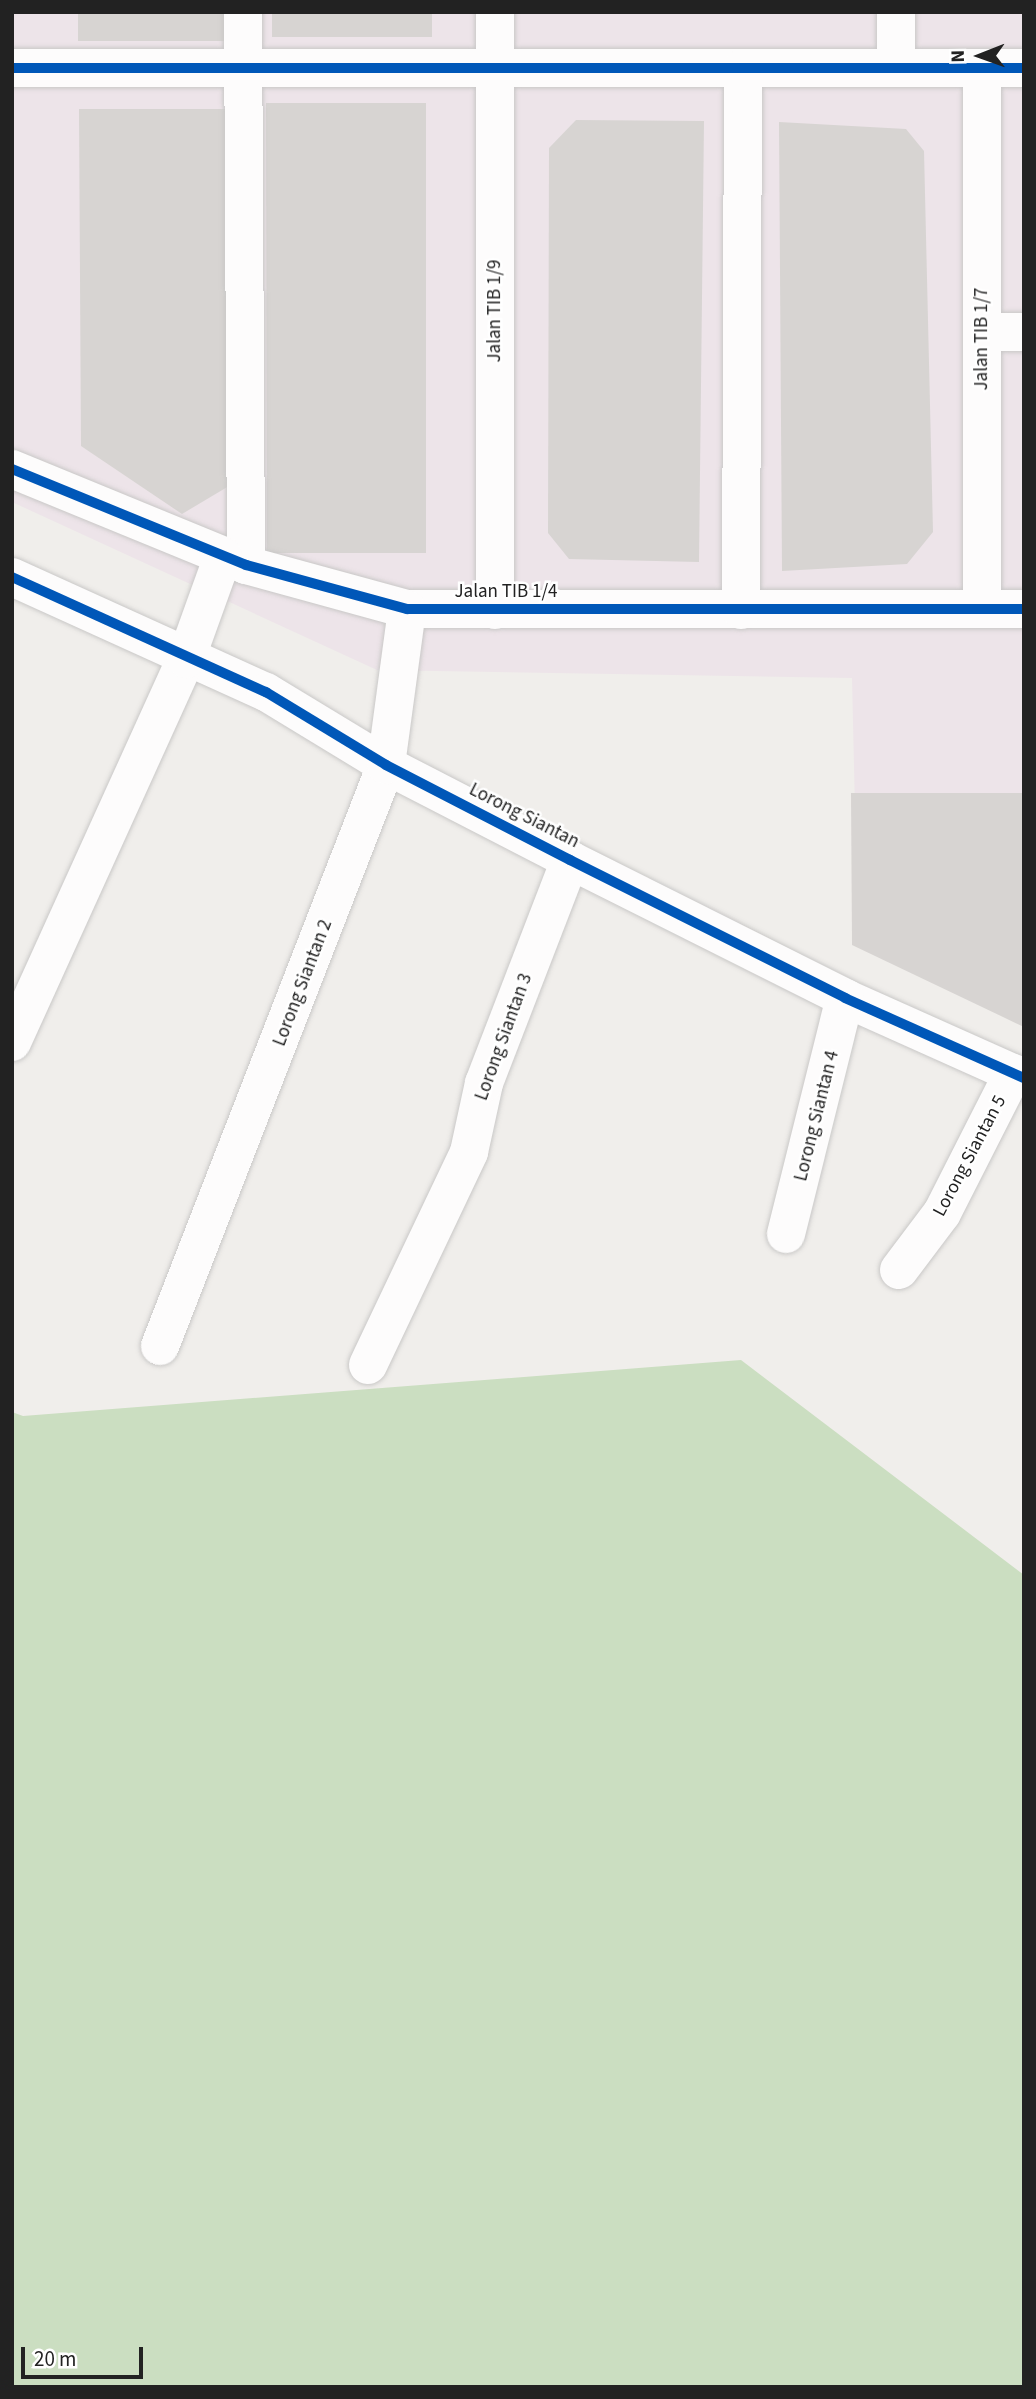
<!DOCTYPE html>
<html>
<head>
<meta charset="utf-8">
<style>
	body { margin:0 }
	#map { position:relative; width:1036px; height:2399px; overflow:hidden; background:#f0eeeb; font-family:"Source Sans 3",sans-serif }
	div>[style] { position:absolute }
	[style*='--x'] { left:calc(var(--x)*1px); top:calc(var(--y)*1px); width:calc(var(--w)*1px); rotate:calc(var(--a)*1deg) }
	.industrial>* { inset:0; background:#ede4e9 }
	.forest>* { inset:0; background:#cbdec1 }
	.building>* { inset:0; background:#d7d4d2 }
	.roads { filter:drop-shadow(0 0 2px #c9c8c7) drop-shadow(0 0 2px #c9c8c7) }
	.minor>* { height:38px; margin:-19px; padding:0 19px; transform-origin:19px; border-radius:19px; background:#fdfcfc }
	.cycleway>* { height:10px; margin:-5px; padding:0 5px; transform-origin:5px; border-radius:5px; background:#0057b8 }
	span { translate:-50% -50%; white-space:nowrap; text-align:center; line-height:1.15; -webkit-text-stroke:5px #fff; paint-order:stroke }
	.street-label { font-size:19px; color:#222 }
	.frame { position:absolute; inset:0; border:14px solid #222; pointer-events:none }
	.north { position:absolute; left:945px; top:21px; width:70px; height:70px; -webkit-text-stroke:5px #fff; paint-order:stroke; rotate:269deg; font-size:19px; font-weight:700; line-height:28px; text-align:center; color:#222 }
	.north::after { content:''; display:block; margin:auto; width:24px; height:32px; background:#222; clip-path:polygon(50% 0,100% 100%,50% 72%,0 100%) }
	.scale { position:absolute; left:21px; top:2347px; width:122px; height:32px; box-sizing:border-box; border:4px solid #222; border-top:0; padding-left:9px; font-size:21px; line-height:24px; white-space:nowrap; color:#222; -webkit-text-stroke:5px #fff; paint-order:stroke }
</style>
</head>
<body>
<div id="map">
	<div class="industrial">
		<i style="clip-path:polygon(12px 12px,1024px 12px,1024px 1026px,858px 943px,852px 678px,377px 670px,12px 502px)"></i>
	</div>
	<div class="forest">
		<i style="clip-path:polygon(741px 1360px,1024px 1575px,1024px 2387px,12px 2387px,12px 1412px,23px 1416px)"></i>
	</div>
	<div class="building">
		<i style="clip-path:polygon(78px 12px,227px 12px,227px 41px,78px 41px)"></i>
		<i style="clip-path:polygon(272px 12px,432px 12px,432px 37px,272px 37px)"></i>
		<i style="clip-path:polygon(266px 103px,426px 103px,426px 553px,267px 553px)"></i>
		<i style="clip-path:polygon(79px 109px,227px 109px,229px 486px,182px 514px,81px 446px)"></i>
		<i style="clip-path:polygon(576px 120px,704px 121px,699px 562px,569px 559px,548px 533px,549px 148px)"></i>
		<i style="clip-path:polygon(779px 122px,906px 129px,924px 151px,933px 532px,907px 564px,782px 571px)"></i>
		<i style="clip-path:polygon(851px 793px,1024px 793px,1024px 1027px,852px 945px)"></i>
	</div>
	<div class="roads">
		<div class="minor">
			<i style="--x:243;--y:12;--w:553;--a:89.69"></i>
			<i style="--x:495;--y:12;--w:598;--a:90"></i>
			<i style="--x:896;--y:12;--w:56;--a:90"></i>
			<i style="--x:12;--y:68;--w:1012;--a:0"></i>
			<i style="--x:982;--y:68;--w:541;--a:90"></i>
			<i style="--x:982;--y:332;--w:42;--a:0"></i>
			<i style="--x:12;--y:469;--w:253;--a:22.3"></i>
			<i style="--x:246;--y:565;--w:167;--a:15.3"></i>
			<i style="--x:407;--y:609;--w:617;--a:0"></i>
			<i style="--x:12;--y:577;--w:279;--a:24.4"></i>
			<i style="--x:266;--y:692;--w:140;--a:31.3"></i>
			<i style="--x:386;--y:765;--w:207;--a:27.3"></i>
			<i style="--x:570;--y:860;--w:308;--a:26.6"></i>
			<i style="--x:845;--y:998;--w:196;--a:24.1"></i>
			<i style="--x:741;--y:610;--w:542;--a:-89.79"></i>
			<i style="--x:12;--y:1042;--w:421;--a:-65.6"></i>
			<i style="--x:186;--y:659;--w:109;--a:-70.2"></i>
			<i style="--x:786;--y:1234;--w:243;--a:-76"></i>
			<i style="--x:899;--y:1270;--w:71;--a:-53"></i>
			<i style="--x:942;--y:1213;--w:157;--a:-63.1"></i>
			<i style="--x:160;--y:1346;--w:623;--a:-68.74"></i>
			<i style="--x:386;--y:765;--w:157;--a:-82.3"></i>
			<i style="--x:368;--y:1365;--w:236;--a:-64.6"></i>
			<i style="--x:469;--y:1152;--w:71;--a:-77.7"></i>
			<i style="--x:484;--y:1083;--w:239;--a:-68.9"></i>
		</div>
	</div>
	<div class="cycleway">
		<i style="--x:12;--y:68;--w:1012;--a:0"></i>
		<i style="--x:12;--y:469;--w:253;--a:22.3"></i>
		<i style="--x:246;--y:565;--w:167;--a:15.3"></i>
		<i style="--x:407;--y:609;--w:617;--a:0"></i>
		<i style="--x:12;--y:577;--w:279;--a:24.4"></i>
		<i style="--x:266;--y:692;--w:140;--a:31.3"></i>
		<i style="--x:386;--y:765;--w:207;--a:27.3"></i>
		<i style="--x:570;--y:860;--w:308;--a:26.6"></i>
		<i style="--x:845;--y:998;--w:196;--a:24.1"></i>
	</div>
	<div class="street-label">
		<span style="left:495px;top:311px;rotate:-90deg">Jalan TIB 1/9</span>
		<span style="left:982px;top:339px;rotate:-90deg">Jalan TIB 1/7</span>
		<span style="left:506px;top:592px">Jalan TIB 1/4</span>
		<span style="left:524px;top:816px;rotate:27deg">Lorong Siantan</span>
		<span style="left:303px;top:983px;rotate:-69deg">Lorong Siantan 2</span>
		<span style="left:504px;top:1037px;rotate:-70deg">Lorong Siantan 3</span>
		<span style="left:817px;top:1116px;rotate:-76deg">Lorong Siantan 4</span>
		<span style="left:970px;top:1156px;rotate:-62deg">Lorong Siantan 5</span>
	</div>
	<div class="frame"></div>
	<div class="north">N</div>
	<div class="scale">20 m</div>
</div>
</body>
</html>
